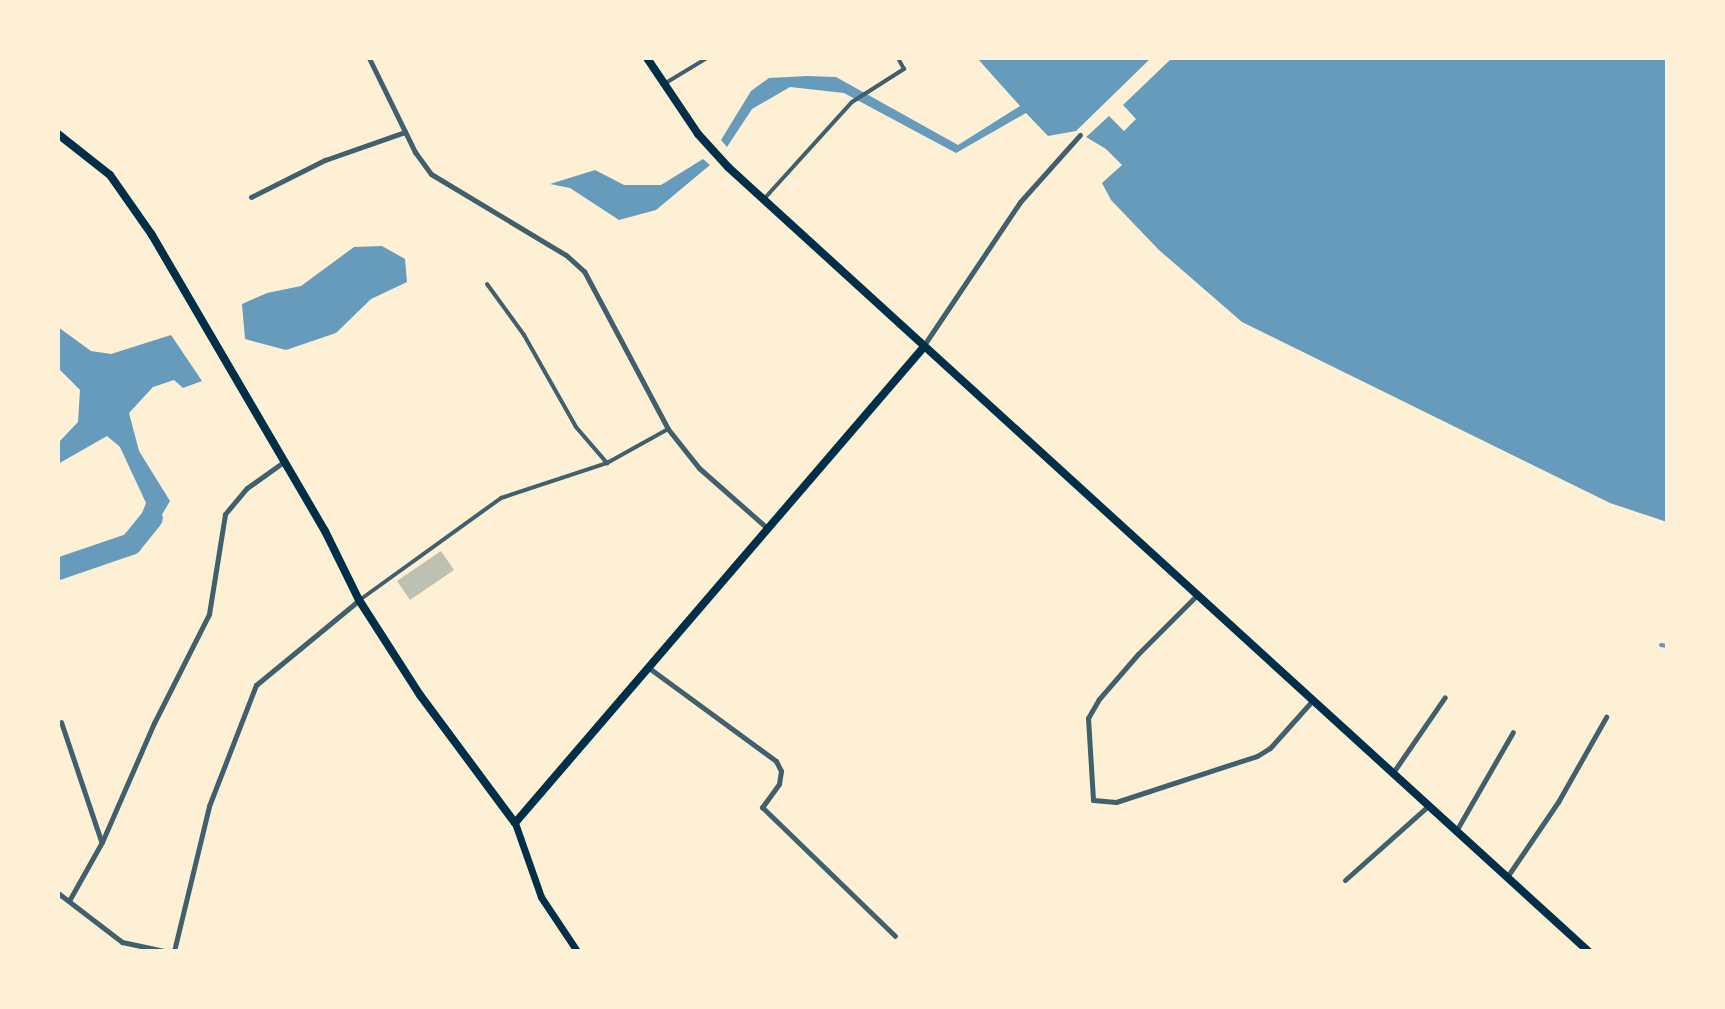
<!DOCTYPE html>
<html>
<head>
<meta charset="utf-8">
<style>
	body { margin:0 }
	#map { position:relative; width:1725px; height:1009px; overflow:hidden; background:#fdf0d5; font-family:"Open Sans",sans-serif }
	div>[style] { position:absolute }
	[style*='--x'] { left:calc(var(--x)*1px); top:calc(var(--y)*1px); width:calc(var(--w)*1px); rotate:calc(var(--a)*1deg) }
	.water>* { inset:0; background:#669bbc }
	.pier>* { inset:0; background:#fdf0d5 }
	.stream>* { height:4px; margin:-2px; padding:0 2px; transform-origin:2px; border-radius:2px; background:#669bbc }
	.river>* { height:22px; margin:-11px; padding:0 11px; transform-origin:11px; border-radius:11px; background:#669bbc }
	.building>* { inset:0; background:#bec0b2 }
	.pedestrian>* { height:4px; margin:-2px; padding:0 2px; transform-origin:2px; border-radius:2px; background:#3f606c }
	.minor>* { height:5px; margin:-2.5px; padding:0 2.5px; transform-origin:2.5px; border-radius:2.5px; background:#3f606c }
	.secondary>* { height:7px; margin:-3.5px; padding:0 3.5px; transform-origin:3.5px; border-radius:3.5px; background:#003049 }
	.primary>* { height:8px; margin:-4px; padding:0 4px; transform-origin:4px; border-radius:4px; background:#003049 }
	span { translate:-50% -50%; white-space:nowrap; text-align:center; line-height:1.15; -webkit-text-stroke:6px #fdf0d5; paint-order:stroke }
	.frame { position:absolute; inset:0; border:60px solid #fdf0d5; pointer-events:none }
</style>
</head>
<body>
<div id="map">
	<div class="water">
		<i style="clip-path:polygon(977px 58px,1667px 58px,1667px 522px,1610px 503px,1242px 322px,1159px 250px,1111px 200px,1102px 183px,1122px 165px,1106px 149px,1076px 131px,1048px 136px,1026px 113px,956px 153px,844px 93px,790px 87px,752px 109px,727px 147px,721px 140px,751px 91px,769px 78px,807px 76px,836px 77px,958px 145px,1020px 106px)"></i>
		<i style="clip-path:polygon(703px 159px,710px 165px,656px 210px,619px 220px,570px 188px,550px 184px,595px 170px,624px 185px,661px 185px)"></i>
		<i style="clip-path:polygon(382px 246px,405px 259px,407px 282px,371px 299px,336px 333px,286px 350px,245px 339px,242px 304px,267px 293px,301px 286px,354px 247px)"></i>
		<i style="clip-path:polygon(58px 327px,91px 351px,111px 354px,171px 335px,202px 381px,183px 388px,174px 380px,153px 387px,129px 413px,139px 451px,170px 501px,154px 528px,113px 555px,109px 546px,137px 526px,146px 503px,120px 447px,107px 436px,58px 464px,58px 443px,78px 422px,80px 390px,58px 368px)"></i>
	</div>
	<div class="pier">
		<i style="clip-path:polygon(1151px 58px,1172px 58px,1123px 105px,1136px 119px,1124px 131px,1109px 116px,1084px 139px,1076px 131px)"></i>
	</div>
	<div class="stream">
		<i style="--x:1661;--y:645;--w:6;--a:9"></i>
	</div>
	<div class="river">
		<i style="--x:58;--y:569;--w:77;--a:-18.9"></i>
		<i style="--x:131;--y:544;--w:33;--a:-51"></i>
	</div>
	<div class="building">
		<i style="clip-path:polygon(441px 551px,454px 570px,410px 600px,397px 581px)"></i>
	</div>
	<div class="pedestrian">
		<i style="--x:664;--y:84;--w:50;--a:-31.2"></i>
		<i style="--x:764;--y:199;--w:131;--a:-47.8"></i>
		<i style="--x:852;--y:102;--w:62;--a:-32.4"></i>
		<i style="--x:904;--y:69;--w:13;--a:-119"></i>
		<i style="--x:487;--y:284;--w:63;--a:54"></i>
		<i style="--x:524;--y:335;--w:106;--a:60.5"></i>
		<i style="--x:576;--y:427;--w:48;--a:49.3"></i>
		<i style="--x:361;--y:599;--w:173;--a:-35.8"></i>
		<i style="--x:501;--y:498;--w:112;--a:-18.3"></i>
		<i style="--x:607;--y:463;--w:70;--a:-29.1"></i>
	</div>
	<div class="minor">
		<i style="--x:369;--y:58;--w:105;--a:63.9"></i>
		<i style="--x:415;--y:152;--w:27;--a:54"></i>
		<i style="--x:431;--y:174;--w:157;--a:31"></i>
		<i style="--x:566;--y:255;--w:24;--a:42"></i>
		<i style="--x:584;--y:271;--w:179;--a:62"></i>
		<i style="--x:668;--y:429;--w:50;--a:51.5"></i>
		<i style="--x:699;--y:468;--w:89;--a:41.4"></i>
		<i style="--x:251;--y:197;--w:83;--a:-26.6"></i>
		<i style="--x:325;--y:160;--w:85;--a:-19.3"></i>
		<i style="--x:924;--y:345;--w:172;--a:-56.1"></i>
		<i style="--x:1020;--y:202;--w:90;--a:-48.2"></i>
		<i style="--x:1196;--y:596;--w:82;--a:135"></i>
		<i style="--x:1138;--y:654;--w:60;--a:130.9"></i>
		<i style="--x:1099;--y:699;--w:22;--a:120"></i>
		<i style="--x:1088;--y:718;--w:82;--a:86.5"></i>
		<i style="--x:1093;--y:800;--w:23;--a:5"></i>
		<i style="--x:1116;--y:802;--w:148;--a:-18.1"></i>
		<i style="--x:1257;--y:756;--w:15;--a:-32"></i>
		<i style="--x:1270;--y:748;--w:63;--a:-48.2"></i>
		<i style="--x:649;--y:668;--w:157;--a:36.2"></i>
		<i style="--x:776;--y:761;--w:11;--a:63"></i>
		<i style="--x:781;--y:771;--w:13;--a:99"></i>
		<i style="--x:779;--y:784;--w:29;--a:126"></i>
		<i style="--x:762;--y:807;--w:185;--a:44.1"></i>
		<i style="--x:61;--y:722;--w:126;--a:71.4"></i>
		<i style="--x:1392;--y:774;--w:93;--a:-55.5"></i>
		<i style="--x:1456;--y:831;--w:114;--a:-60.1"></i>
		<i style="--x:1507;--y:877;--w:91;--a:-55.8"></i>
		<i style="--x:1558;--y:802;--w:98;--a:-60.5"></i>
		<i style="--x:1345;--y:880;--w:111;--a:-41.7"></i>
		<i style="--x:58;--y:893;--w:81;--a:37.4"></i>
		<i style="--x:122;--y:942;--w:43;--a:12.1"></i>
		<i style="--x:70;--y:899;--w:65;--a:-60.7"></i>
		<i style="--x:102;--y:842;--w:130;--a:-66.4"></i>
		<i style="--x:154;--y:723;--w:122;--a:-63.2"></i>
		<i style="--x:209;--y:614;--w:101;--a:-80.9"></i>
		<i style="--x:225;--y:514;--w:34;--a:-50"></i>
		<i style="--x:247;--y:488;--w:43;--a:-35.5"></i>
		<i style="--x:174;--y:951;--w:149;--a:-76.4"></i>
		<i style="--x:209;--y:806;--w:130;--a:-68.8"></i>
		<i style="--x:256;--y:685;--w:134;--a:-39.5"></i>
	</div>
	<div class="secondary">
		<i style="--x:515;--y:823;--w:78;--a:70.6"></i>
		<i style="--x:541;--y:897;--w:65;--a:56.3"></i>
	</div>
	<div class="primary">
		<i style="--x:647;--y:58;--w:92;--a:56.1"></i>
		<i style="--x:698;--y:134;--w:45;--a:47.7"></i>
		<i style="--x:728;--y:167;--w:1164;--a:42.35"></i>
		<i style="--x:58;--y:134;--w:66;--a:38.3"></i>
		<i style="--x:110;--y:175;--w:73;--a:55"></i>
		<i style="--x:152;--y:235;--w:343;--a:59.7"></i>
		<i style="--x:325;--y:531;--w:77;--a:63.8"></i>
		<i style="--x:359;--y:600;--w:113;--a:57.3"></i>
		<i style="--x:420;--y:695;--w:159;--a:53.4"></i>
		<i style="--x:515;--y:823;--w:626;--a:-49.34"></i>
	</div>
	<div class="frame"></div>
</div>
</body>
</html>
